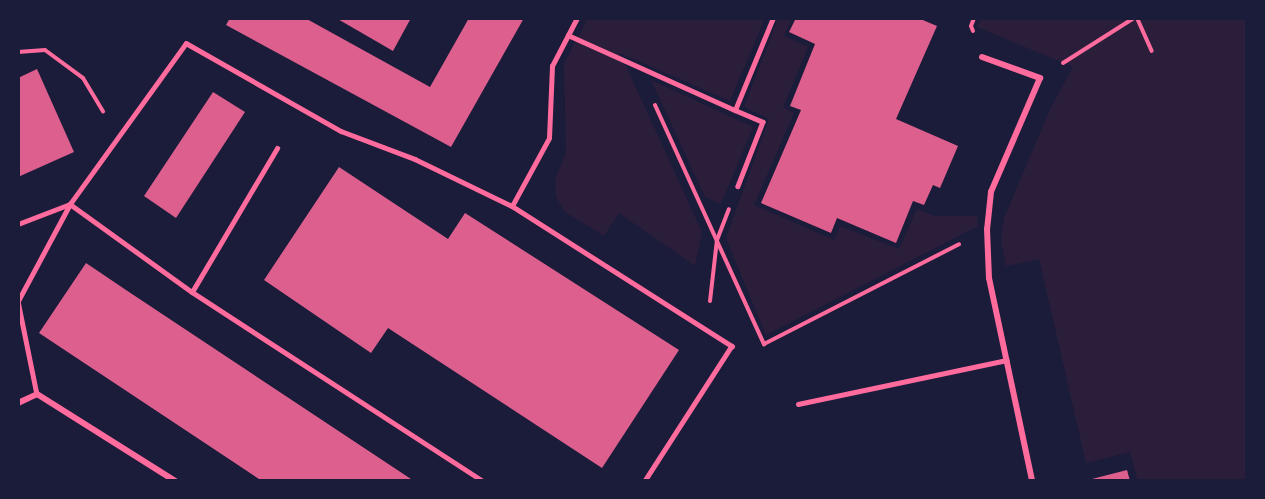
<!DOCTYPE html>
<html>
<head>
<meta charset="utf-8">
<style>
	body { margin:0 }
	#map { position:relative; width:1265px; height:499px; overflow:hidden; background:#1b1b3a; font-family:Raleway,sans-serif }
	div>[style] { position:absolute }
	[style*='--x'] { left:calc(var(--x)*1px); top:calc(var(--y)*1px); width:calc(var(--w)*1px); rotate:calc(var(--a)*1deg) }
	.green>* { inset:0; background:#2a1e3b }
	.building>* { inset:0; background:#dd5f8e }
	.path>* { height:4px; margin:-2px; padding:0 2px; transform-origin:2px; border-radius:2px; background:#ff6b9d }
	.service>* { height:4.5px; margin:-2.25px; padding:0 2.25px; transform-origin:2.25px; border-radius:2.25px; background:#ff6b9d }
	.minor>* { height:6px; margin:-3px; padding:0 3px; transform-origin:3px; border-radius:3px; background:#ff6b9d }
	span { translate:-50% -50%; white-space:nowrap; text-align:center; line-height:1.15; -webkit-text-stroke:6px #1b1b3a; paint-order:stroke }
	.frame { position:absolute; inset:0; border:20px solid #1b1b3a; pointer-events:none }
</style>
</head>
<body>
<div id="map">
	<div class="green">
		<i style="clip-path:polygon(588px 18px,765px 18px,730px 101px,620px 53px,702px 232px,695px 266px,619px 213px,604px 236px,565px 212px,556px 197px,555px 180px,566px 153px,564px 64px)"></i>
		<i style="clip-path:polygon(778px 18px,792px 18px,784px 36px,808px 47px,783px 107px,794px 113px,754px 205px,834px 240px,840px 226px,899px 249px,917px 209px,935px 216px,977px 216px,978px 226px,766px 335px,726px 238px,769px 119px,744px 107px)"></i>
		<i style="clip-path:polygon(981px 18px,1247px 18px,1247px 481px,1138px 481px,1130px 452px,1086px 463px,1039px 259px,1006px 266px,1001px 240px,1004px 218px,1052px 105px,1073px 67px,977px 27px)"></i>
		<i style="clip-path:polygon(651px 80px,753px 127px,721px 204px,705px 197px)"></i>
	</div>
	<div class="building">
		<i style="clip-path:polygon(230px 18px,305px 18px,430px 87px,469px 18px,524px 18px,451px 147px,226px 25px)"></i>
		<i style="clip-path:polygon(336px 18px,411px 18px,393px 51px)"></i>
		<i style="clip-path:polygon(796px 18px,918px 18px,937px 26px,896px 119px,958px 146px,940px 188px,933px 185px,924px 205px,913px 201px,896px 243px,837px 218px,831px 233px,761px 203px,801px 110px,790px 106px,815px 44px,789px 32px)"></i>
		<i style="clip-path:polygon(37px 69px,74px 152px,18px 177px,18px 78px)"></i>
		<i style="clip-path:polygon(213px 92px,245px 112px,176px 218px,144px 196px)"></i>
		<i style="clip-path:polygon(339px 167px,448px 239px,465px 213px,679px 350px,602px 468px,388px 328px,371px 353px,264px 280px)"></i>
		<i style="clip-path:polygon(86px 263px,126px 290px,414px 481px,262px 481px,238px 465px,39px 333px)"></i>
		<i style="clip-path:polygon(1127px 470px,1130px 481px,1088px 481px,1088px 480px)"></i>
	</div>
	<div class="path">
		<i style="--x:1137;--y:18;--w:36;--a:66"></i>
		<i style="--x:973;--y:31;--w:5;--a:-112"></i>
		<i style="--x:971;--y:26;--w:9;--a:-69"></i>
		<i style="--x:18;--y:52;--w:27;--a:-4"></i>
		<i style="--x:45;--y:50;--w:47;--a:36.4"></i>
		<i style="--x:83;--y:78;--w:39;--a:59"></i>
		<i style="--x:1063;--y:63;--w:84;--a:-32.4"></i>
		<i style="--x:655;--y:105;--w:263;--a:65.5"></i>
		<i style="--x:764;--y:344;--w:219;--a:-27.1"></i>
		<i style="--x:710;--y:301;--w:61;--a:-83.5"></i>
		<i style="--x:717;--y:240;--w:33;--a:-69"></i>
	</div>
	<div class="service">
		<i style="--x:568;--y:35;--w:183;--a:24.2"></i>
		<i style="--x:735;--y:110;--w:100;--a:-67.6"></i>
		<i style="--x:735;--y:110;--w:30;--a:23"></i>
		<i style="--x:763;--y:122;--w:69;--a:111.3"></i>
		<i style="--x:70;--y:204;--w:150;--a:35.8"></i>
		<i style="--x:192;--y:292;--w:347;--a:33"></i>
		<i style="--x:512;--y:206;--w:77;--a:-61.4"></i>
		<i style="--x:549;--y:138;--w:72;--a:-87.6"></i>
		<i style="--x:552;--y:66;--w:54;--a:-62.5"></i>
		<i style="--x:18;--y:224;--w:56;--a:-21"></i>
		<i style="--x:192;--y:292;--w:167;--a:-59.4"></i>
		<i style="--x:18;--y:301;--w:110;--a:-61.8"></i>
		<i style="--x:70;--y:204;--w:198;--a:-54.2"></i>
		<i style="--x:186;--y:43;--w:178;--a:29.6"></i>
		<i style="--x:341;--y:131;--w:79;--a:20.7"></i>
		<i style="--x:415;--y:159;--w:108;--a:25.9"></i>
		<i style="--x:512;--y:206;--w:261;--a:32.5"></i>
		<i style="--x:732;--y:346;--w:161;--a:122.8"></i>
		<i style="--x:18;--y:301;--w:95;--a:78.5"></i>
		<i style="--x:798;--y:404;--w:213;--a:-11.9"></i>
	</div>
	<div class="minor">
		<i style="--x:982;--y:57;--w:62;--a:19.9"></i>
		<i style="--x:1040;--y:78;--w:124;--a:113.3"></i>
		<i style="--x:991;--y:192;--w:37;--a:96"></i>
		<i style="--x:987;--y:229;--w:49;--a:87.7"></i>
		<i style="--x:989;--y:278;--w:208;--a:78"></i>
		<i style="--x:18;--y:403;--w:21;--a:-25"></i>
		<i style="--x:37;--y:394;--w:163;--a:32.2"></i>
	</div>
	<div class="frame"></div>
</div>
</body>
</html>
